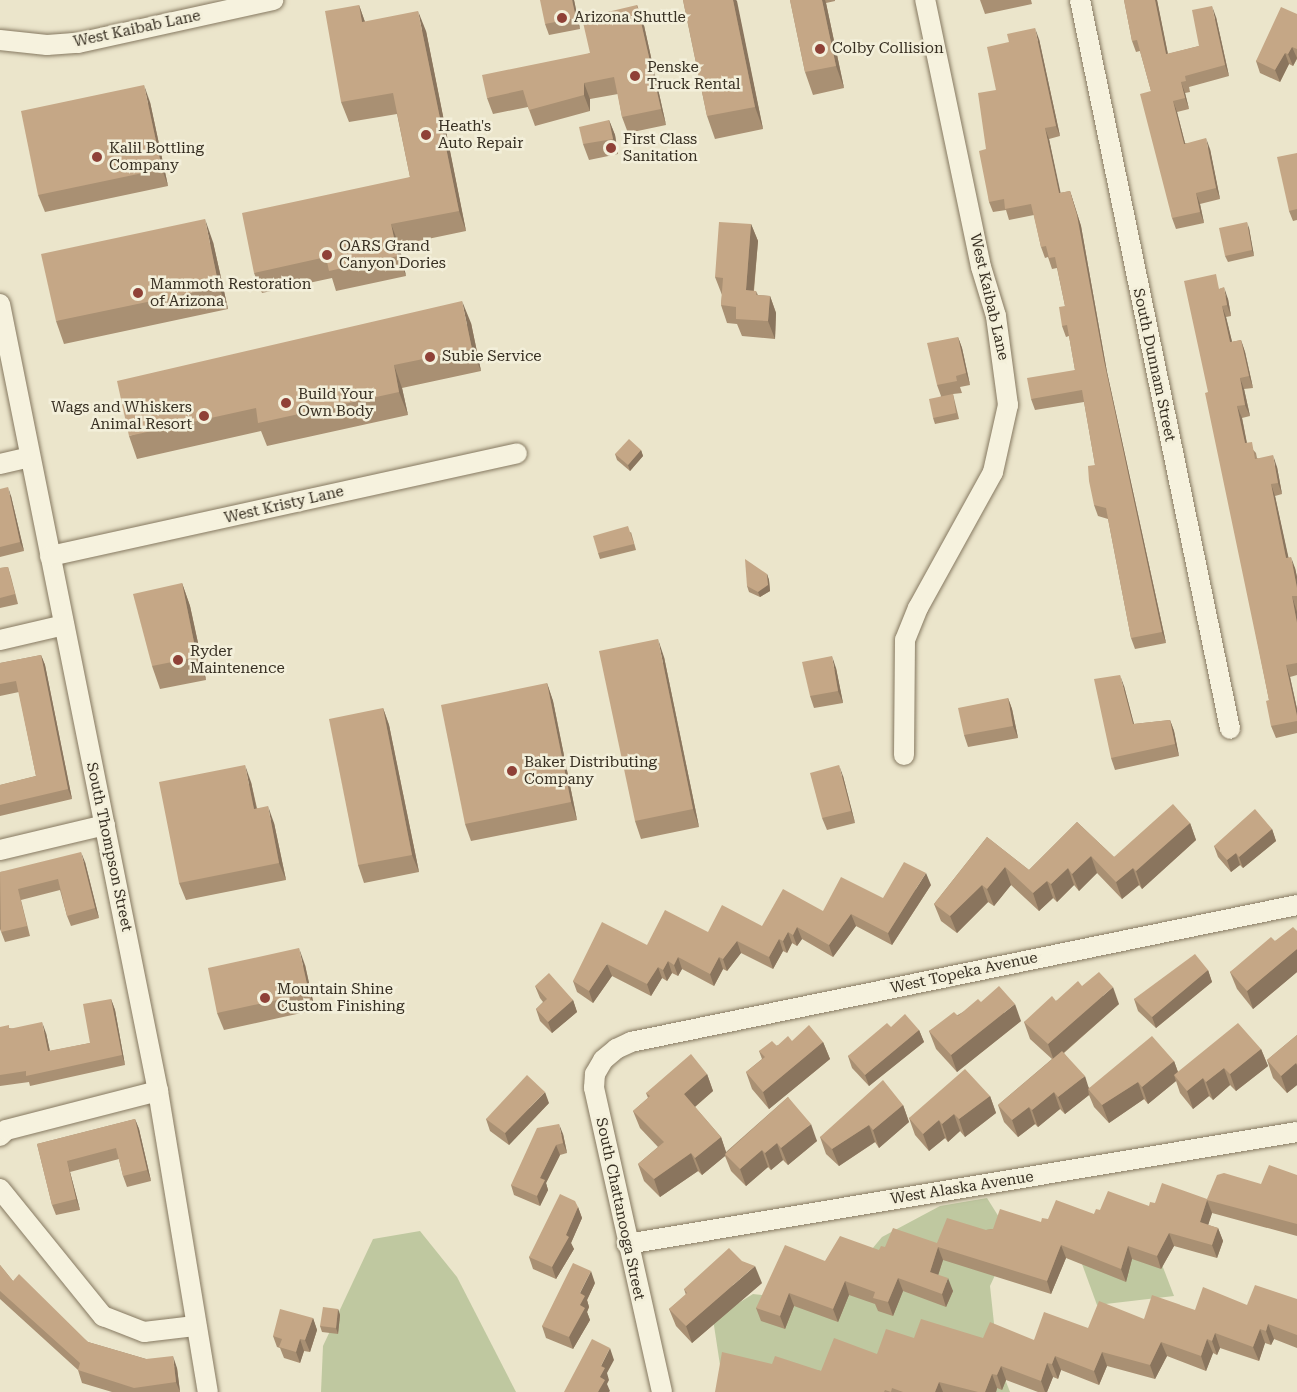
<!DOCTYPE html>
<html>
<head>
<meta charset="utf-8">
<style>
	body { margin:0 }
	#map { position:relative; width:1297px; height:1392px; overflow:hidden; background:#ebe5cb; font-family:"Roboto Serif",serif }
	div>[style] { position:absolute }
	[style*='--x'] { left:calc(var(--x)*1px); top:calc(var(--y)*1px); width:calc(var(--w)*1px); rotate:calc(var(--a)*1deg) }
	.green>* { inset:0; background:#bfc8a0 }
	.roads { filter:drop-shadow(0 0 2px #867961) drop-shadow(0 0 2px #867961) }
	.minor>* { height:20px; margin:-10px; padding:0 10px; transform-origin:10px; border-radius:10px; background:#f6f2de }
	.wall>* { inset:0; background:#a99073 }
	.shaded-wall>* { inset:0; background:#8a755e }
	.building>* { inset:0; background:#c5a786 }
	.dots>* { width:16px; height:16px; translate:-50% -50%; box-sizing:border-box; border:3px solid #f3efda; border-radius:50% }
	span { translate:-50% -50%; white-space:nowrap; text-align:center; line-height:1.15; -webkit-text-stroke:5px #f3efda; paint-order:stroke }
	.poi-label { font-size:15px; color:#383023 }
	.left { translate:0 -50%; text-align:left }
	.right { translate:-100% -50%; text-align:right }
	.street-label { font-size:15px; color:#383023 }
</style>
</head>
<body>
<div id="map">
	<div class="green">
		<i style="clip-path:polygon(987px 1198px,1012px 1238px,990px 1286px,998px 1361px,1010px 1392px,742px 1392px,720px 1365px,713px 1319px,753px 1294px,795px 1299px,847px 1279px,882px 1237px,940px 1206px)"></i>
		<i style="clip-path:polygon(1141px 1210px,1174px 1296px,1097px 1305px,1078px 1253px)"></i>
		<i style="clip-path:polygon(420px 1231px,457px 1277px,516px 1392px,321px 1392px,323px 1346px,373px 1239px)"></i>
	</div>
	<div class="roads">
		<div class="minor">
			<i style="--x:1080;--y:0;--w:744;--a:78.37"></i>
			<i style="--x:0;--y:40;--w:47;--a:6.1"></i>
			<i style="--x:47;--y:45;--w:31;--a:-4"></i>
			<i style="--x:78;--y:43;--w:200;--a:-12.4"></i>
			<i style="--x:0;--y:304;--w:803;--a:78.65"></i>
			<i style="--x:158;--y:1091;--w:305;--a:80.6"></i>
			<i style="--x:0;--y:464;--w:31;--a:-13"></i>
			<i style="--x:50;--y:556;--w:478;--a:-12.4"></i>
			<i style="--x:0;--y:640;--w:66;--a:-13.2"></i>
			<i style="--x:904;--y:755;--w:115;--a:-89.5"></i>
			<i style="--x:905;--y:640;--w:35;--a:-68"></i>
			<i style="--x:918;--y:608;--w:155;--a:-61.1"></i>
			<i style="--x:993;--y:472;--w:69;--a:-77.4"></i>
			<i style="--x:1008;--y:405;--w:90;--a:-97.7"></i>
			<i style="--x:996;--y:316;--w:51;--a:-107"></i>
			<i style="--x:981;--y:267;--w:273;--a:-101.8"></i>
			<i style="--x:0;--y:850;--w:108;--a:-13.4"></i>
			<i style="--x:0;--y:1136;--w:8;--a:-45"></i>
			<i style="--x:6;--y:1130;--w:157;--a:-14.4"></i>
			<i style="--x:0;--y:1189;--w:164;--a:51"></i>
			<i style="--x:103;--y:1316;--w:44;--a:21.3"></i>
			<i style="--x:144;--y:1332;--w:51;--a:-6.7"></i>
			<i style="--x:627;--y:1244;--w:679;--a:-9.49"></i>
			<i style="--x:662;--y:1392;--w:312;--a:-102.6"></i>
			<i style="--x:594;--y:1088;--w:14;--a:-86"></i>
			<i style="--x:595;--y:1074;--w:16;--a:-60"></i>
			<i style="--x:603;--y:1060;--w:17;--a:-40"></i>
			<i style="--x:616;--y:1049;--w:17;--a:-25"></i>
			<i style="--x:631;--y:1042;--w:680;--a:-11.62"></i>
		</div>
	</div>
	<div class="wall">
		<i style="clip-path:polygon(574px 0,580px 29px,549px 35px,545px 24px)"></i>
		<i style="clip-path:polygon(683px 0,736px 0,763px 129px,715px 139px,707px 116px)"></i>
		<i style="clip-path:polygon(790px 0,835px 0,835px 1px,826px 3px,844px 88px,813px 95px,805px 72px)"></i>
		<i style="clip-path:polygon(980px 0,1031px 0,1032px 4px,985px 14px)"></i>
		<i style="clip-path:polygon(1124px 0,1157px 0,1168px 54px,1199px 46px,1216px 17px,1229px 76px,1189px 87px,1190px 92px,1185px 93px,1189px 109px,1177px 112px,1185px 143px,1210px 149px,1220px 199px,1200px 204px,1204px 223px,1176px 229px,1172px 218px,1151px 91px,1140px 51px,1136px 52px,1132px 41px)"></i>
		<i style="clip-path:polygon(359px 5px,365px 22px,426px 31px,466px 231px,399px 245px,406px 276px,336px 291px,332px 278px,262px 293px,254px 273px,410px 177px,397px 114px,349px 122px,341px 102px)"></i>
		<i style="clip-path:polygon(637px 5px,643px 21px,666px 125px,628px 133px,622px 117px,618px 94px,590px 99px,590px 111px,535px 126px,528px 107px,493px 114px,487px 98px,590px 53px)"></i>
		<i style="clip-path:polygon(1297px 14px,1297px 59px,1293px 66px,1289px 64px,1280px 82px,1260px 73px,1256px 61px)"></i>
		<i style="clip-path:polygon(1039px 39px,1060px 136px,1049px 139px,1060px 193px,1070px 191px,1081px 226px,1107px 372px,1166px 643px,1135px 649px,1131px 638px,1108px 519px,1098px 516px,1094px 505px,1095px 465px,1084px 402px,1035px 410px,1031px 399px,1075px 370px,1069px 336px,1066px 337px,1062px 326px,1065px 306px,1057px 268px,1052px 269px,1048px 257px,1045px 258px,1041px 247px,1034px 215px,1009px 220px,1006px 210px,993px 212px,989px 202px,986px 149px,996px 90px)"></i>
		<i style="clip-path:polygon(150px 102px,168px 186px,45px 212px,38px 195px)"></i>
		<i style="clip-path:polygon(609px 120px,615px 135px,618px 154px,589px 160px,583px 144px)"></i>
		<i style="clip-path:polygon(1297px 153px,1297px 220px,1293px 221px,1289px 211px)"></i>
		<i style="clip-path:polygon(751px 224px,758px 241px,754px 291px,756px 291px,758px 295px,770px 296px,776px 313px,775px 339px,742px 336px,737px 324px,727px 323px,721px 305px,722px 295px,715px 277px)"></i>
		<i style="clip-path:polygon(1249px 228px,1254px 256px,1228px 262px,1225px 256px)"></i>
		<i style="clip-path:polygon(213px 242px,228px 309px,64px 344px,56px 321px)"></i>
		<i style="clip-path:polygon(1220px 288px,1228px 299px,1231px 316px,1226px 317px,1232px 342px,1241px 340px,1245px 352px,1253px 388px,1244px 389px,1250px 416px,1242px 418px,1247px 443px,1256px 453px,1257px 458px,1277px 467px,1282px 494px,1275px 496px,1288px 557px,1295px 568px,1297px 577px,1297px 675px,1290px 677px,1297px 709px,1297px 733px,1276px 738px,1271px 726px,1269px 700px,1208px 392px)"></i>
		<i style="clip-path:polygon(471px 323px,481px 371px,402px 388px,408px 415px,267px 446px,261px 431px,137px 459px,129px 436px)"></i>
		<i style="clip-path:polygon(958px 337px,962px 348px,970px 385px,960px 387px,962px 393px,953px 394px,959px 419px,935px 424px,933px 418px,941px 396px,937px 385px)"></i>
		<i style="clip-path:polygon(641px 450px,643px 456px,630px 471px,617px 460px,615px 454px)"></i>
		<i style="clip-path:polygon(0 489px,11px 496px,24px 551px,0 557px)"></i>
		<i style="clip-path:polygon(631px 532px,636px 550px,600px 559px,598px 553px)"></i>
		<i style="clip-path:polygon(8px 567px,11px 577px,18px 604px,0 608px,0 568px)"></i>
		<i style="clip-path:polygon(767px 574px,769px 580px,770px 591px,760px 597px,749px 592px,747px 586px)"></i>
		<i style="clip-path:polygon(182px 583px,190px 606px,206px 680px,160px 689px,152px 666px)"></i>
		<i style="clip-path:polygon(41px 655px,45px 665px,72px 799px,0 816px,0 785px,36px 776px,19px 692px,0 696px,0 663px)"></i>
		<i style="clip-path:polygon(664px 657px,699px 827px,641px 839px,635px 821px)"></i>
		<i style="clip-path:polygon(836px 668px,843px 703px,814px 708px,810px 696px)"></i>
		<i style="clip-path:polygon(547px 683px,553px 701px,577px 820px,471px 841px,465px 824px)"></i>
		<i style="clip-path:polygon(1124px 686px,1134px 724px,1170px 720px,1174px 731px,1179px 756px,1115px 770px,1111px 758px)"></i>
		<i style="clip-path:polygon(1008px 698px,1012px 709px,1018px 738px,968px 747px,964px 735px)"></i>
		<i style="clip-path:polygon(383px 708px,389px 725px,419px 872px,364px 883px,358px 865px)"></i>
		<i style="clip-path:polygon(843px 776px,855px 823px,827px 830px,822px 818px)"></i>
		<i style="clip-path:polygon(251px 782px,257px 808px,274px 823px,286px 880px,186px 900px,179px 883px)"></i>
		<i style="clip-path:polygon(1077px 822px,1114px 857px,1190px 823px,1196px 840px,1142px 889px,1139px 885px,1122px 899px,1097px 873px,1079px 891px,1074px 885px,1057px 902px,1053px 898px,1039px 911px,1011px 885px,994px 906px,988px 902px,957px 933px,941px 921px,934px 904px,987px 837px,1029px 870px)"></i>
		<i style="clip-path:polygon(1272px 829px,1276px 841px,1243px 868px,1240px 865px,1231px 872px,1218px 857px,1214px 846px)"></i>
		<i style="clip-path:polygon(85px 862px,99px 918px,71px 926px,67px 916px,60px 890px,21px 900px,30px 936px,5px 942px,0 929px,0 872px)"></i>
		<i style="clip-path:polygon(931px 885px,892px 945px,856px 926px,833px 957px,802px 939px,797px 946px,792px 943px,787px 953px,783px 951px,773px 969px,741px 953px,727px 971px,723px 969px,714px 986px,682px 969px,678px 976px,672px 973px,667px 981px,662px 978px,651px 996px,612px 976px,593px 1003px,577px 992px,573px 981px,647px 945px,708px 932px,762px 926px,823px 911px,883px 898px)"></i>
		<i style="clip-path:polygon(1297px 931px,1297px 972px,1253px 1009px,1237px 989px,1230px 972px,1275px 941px)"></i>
		<i style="clip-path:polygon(305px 965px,315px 1010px,224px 1030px,217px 1013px)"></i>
		<i style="clip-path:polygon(1208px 970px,1212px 982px,1156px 1028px,1138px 1011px,1134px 999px)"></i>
		<i style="clip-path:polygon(535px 986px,573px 1000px,577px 1012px,552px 1033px,540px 1021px,536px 1009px,543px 1002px,540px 998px)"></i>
		<i style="clip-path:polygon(1082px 986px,1119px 1004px,1064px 1053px,1089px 1088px,1174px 1061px,1178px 1072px,1261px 1049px,1268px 1066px,1236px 1091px,1230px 1085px,1213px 1100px,1209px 1096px,1193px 1109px,1180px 1093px,1176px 1081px,1148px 1104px,1144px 1099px,1109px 1123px,1094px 1107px,1089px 1095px,1065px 1114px,1060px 1109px,1038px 1127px,1035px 1124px,1018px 1137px,1004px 1122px,998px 1105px,1052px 1059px,1030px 1039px,1024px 1022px,1056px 1001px)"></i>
		<i style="clip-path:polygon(111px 999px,115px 1010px,125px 1065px,30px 1086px,29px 1082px,0 1086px,0 1027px,46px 1033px,50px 1051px,90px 1043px)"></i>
		<i style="clip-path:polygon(981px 1002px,1021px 1021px,957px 1072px,936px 1049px,929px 1031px)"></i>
		<i style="clip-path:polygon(891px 1027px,919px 1030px,924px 1042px,869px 1086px,852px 1068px,848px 1056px)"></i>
		<i style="clip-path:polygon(1297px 1035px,1297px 1085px,1287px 1093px,1273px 1078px,1267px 1060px)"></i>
		<i style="clip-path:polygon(792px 1041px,823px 1042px,830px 1059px,769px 1109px,752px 1089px,746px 1072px,762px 1059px,759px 1051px)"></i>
		<i style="clip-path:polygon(707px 1074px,713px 1091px,695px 1107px,721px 1137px,726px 1152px,788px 1097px,817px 1141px,788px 1165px,783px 1160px,771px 1170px,768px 1167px,746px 1186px,731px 1171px,725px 1156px,702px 1175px,698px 1171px,660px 1197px,644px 1181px,638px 1164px,658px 1147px,640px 1128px,633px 1111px,648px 1098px,646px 1093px)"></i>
		<i style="clip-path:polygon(990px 1096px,996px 1113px,965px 1137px,960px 1131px,948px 1142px,945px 1138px,929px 1151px,915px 1135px,909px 1118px)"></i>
		<i style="clip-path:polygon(549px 1103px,509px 1145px,490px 1131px,486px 1119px)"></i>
		<i style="clip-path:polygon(903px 1105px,909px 1122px,879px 1148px,875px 1142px,839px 1166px,826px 1154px,820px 1137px)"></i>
		<i style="clip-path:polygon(135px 1119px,139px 1129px,151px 1181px,127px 1187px,123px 1176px,119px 1159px,70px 1172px,80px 1210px,56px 1215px,52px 1205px,37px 1144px)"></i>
		<i style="clip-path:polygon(563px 1134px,567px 1153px,560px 1155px,546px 1183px,548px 1190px,540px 1206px,514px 1195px,511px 1185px)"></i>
		<i style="clip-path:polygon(1297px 1175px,1297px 1236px,1212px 1213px,1208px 1225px,1218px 1228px,1223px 1241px,1217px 1258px,1174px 1246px,1161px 1269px,1132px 1259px,1126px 1282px,1066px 1258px,1051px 1294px,943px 1260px,938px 1275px,953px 1291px,946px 1307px,903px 1291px,893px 1316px,878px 1311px,875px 1304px,849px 1295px,838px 1322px,794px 1306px,785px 1329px,761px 1321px,756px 1308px,825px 1261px,879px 1250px,885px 1247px,937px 1243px,986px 1230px,1041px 1222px,1048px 1219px,1094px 1214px,1100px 1210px,1149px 1206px,1155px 1203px,1207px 1199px)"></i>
		<i style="clip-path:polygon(578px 1207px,582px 1218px,571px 1243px,574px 1249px,556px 1279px,533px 1269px,529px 1257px)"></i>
		<i style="clip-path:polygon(0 1265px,13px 1281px,88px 1342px,177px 1368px,180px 1392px,112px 1392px,82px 1383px,78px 1370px,0 1299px)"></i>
		<i style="clip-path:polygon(595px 1283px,587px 1300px,589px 1307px,587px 1312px,590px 1320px,573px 1349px,546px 1338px,542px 1326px)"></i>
		<i style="clip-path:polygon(762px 1283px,692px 1343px,676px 1326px,669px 1309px,686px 1295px,684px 1289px)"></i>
		<i style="clip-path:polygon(1297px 1299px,1297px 1348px,1274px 1339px,1271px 1345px,1265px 1343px,1259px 1361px,1220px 1348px,1217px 1355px,1213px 1353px,1206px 1371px,1167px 1356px,1155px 1379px,1107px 1366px,1099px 1385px,1061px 1370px,1058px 1379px,1053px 1377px,1047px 1392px,1038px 1392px,1006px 1380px,1002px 1390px,997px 1388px,996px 1392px,715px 1392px,772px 1364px,821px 1371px,877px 1354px,914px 1338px,1034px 1340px,1088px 1328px,1144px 1319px,1195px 1310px,1247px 1305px)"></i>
		<i style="clip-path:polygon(338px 1309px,340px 1315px,338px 1334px,322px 1332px,320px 1326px)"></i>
		<i style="clip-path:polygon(313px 1318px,317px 1330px,310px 1352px,304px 1351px,300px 1363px,284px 1358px,280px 1348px,277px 1347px,273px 1336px)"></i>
	</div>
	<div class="shaded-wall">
		<i style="clip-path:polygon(572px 0,574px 0,580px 29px,576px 18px)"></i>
		<i style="clip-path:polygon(733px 0,736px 0,737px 1px,763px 129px,755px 107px)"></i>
		<i style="clip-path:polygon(822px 0,825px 0,826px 3px,844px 88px,836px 66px)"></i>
		<i style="clip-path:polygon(1155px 0,1157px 0,1170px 65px,1166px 54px)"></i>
		<i style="clip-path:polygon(359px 5px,366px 25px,362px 22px)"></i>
		<i style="clip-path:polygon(637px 5px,643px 21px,666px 125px,661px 109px)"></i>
		<i style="clip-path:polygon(1212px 6px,1216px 17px,1229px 76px,1225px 65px)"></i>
		<i style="clip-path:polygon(418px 11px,426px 31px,466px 231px,459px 211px)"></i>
		<i style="clip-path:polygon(1035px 28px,1039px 39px,1060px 136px,1056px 126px)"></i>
		<i style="clip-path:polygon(1292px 47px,1297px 58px,1293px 66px,1288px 54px)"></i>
		<i style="clip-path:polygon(1285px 53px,1289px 64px,1280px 82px,1275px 70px)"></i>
		<i style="clip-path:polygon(1181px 82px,1185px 93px,1189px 109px,1185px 98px)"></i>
		<i style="clip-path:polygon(584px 83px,590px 99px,590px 111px,584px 95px)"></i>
		<i style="clip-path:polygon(144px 85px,150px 102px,168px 186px,162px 169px)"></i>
		<i style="clip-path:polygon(1173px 101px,1177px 112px,1188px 155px,1184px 144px)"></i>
		<i style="clip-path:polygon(609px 120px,615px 135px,618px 154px,613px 139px)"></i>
		<i style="clip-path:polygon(1045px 128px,1049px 139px,1063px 204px,1059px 193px)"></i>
		<i style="clip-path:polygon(1206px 138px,1210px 149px,1220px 199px,1216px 188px)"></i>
		<i style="clip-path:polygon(1070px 191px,1081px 226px,1107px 372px,1166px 643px,1162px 632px,1104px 361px)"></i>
		<i style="clip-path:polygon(1196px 193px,1200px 204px,1204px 223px,1200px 212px)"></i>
		<i style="clip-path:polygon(205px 219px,213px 242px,228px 309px,219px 287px)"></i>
		<i style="clip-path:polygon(1247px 222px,1249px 228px,1254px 256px,1252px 250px)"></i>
		<i style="clip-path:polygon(391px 224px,399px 245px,406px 276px,398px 256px)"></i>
		<i style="clip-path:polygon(751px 224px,758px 241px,752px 308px,746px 290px)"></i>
		<i style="clip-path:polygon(1224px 287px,1228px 299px,1231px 316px,1227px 305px)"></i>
		<i style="clip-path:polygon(770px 296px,776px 313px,775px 339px,768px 321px)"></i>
		<i style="clip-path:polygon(462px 301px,471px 323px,481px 371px,472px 349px)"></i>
		<i style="clip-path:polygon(1222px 306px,1226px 317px,1235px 354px,1230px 342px)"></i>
		<i style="clip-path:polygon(958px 337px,962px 348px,970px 385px,966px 373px)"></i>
		<i style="clip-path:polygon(1241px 340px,1245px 352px,1253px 388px,1249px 376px)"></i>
		<i style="clip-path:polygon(394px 365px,402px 388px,408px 415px,399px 392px)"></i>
		<i style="clip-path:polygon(1240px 378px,1244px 389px,1250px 416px,1245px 405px)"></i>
		<i style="clip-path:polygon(1237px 406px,1242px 418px,1249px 455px,1245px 443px)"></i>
		<i style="clip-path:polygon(641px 450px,643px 456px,630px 471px,628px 465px)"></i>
		<i style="clip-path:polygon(1273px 455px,1277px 467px,1282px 494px,1278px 483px)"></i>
		<i style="clip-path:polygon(1271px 484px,1275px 496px,1291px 569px,1286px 558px)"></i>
		<i style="clip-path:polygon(8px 487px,11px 496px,24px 551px,20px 542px)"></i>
		<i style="clip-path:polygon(1291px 557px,1295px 568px,1297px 577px,1297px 588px)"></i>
		<i style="clip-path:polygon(767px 574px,769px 580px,770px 591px,760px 597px,758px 592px)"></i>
		<i style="clip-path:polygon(182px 583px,190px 606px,206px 680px,197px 657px)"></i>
		<i style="clip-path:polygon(1292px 596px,1297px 612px,1297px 623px)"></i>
		<i style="clip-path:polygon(658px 639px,664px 657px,699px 827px,693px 809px)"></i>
		<i style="clip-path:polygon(41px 655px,45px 665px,72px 799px,68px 789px)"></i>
		<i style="clip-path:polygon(832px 656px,836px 668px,843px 703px,838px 691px)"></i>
		<i style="clip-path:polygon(1286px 665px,1290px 677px,1297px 709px,1297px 716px)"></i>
		<i style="clip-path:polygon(1120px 675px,1124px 686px,1137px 736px,1133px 724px)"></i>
		<i style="clip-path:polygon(547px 683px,553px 701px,577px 820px,571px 802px)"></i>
		<i style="clip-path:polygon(1008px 698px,1012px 709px,1018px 738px,1013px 726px)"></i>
		<i style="clip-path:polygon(383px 708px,389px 725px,419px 872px,412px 855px)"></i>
		<i style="clip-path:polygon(1170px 720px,1174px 731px,1179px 756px,1175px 744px)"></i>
		<i style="clip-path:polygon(245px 765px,251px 782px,260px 826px,254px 809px)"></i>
		<i style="clip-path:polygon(839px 765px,843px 776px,855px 823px,851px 811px)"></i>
		<i style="clip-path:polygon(268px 806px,274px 823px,286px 880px,279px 863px)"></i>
		<i style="clip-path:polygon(1190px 823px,1196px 840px,1142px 889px,1136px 871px)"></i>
		<i style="clip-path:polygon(1272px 829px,1276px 841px,1243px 868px,1239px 857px)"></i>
		<i style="clip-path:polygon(81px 852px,85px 862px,99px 918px,95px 908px)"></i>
		<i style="clip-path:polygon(1236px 853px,1240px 865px,1231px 872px,1227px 860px)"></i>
		<i style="clip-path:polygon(1091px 856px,1097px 873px,1079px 891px,1072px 874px)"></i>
		<i style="clip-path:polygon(1005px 867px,1011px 885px,994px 906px,987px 889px)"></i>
		<i style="clip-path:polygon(1068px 868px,1074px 885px,1057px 902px,1051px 884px)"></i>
		<i style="clip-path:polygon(1133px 868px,1139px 885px,1122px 899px,1116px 882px)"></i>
		<i style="clip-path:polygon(926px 873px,931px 885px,892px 945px,888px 933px)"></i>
		<i style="clip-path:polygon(1047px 881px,1053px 898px,1039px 911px,1033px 893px)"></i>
		<i style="clip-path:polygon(982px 885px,988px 902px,957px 933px,950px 916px)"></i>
		<i style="clip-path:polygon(851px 914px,856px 926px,833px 957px,829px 945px)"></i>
		<i style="clip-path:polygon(797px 927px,802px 939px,797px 946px,793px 935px)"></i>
		<i style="clip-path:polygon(788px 932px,792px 943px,787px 953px,783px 941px)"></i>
		<i style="clip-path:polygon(779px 939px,783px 951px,773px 969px,769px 957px)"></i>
		<i style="clip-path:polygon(737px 941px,741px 953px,727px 971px,723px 959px)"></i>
		<i style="clip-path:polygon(299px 948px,305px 965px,315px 1010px,309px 993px)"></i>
		<i style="clip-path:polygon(1297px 949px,1297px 972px,1253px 1009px,1247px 991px)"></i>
		<i style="clip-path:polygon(678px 957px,682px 969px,678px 976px,674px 965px)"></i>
		<i style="clip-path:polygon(719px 957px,723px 969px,714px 986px,710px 974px)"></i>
		<i style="clip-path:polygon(668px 961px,672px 973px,667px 981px,663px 970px)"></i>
		<i style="clip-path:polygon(607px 964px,612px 976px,593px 1003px,589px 991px)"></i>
		<i style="clip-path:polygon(658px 967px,662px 978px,651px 996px,647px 984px)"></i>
		<i style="clip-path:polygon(1208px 970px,1212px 982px,1156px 1028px,1152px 1017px)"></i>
		<i style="clip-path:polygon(1113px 987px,1119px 1004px,1054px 1061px,1048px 1044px)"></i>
		<i style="clip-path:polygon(111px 999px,115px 1010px,125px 1065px,122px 1055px)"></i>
		<i style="clip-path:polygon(573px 1000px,577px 1012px,552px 1033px,548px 1022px)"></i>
		<i style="clip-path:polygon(1015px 1004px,1021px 1021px,957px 1072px,951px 1055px)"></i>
		<i style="clip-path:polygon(42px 1022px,46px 1033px,52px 1062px,48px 1051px)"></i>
		<i style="clip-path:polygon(919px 1030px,924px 1042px,869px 1086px,865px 1075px)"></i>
		<i style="clip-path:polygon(823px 1042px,830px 1059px,769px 1109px,763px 1092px)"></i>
		<i style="clip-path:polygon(1261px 1049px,1268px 1066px,1236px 1091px,1230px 1074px)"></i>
		<i style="clip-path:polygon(1174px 1061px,1180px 1078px,1174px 1075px,1176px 1081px,1148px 1104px,1142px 1087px)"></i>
		<i style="clip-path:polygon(1296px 1063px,1297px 1066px,1297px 1085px,1287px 1093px,1281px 1076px)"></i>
		<i style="clip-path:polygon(1224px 1068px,1230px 1085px,1213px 1100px,1206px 1082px)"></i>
		<i style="clip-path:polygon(707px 1074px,713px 1091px,690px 1111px,684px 1094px)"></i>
		<i style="clip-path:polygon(1085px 1076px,1090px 1092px,1088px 1089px,1089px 1095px,1065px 1114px,1058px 1097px)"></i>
		<i style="clip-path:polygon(1203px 1078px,1209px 1096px,1193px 1109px,1187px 1091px)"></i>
		<i style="clip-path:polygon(1138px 1082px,1144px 1099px,1109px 1123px,1102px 1105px)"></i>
		<i style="clip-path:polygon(545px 1092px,549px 1103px,509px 1145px,505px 1133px)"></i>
		<i style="clip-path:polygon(1054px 1092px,1060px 1109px,1038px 1127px,1032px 1110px)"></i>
		<i style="clip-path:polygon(990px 1096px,996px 1113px,965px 1137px,959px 1119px)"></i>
		<i style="clip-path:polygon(903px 1105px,909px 1122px,879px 1148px,873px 1130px)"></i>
		<i style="clip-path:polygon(1029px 1107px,1035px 1124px,1018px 1137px,1012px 1120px)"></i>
		<i style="clip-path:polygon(954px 1114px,960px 1131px,948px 1142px,942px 1124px)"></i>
		<i style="clip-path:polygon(135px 1119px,139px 1129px,151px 1181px,147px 1170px)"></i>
		<i style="clip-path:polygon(939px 1120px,945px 1138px,929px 1151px,923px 1134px)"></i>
		<i style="clip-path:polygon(559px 1124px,563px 1134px,567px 1153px,563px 1143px)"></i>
		<i style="clip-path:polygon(811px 1124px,817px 1141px,788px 1165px,781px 1148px)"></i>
		<i style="clip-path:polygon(869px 1125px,875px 1142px,839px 1166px,832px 1149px)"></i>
		<i style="clip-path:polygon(721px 1137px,727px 1155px,725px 1154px,725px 1156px,702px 1175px,695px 1158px)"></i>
		<i style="clip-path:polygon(777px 1143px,783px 1160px,771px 1170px,765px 1153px)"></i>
		<i style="clip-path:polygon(556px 1145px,560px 1155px,546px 1183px,548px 1190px,540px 1206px,537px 1196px,540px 1178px)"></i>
		<i style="clip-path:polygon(762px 1150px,768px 1167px,746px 1186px,740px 1169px)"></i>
		<i style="clip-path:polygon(691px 1153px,698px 1171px,660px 1197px,654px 1179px)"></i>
		<i style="clip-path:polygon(67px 1161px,70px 1172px,80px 1210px,76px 1199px)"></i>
		<i style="clip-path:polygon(1207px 1200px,1212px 1213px,1205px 1235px,1200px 1222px)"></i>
		<i style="clip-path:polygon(578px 1207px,582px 1218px,571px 1243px,574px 1249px,556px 1279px,552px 1267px)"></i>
		<i style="clip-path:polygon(1218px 1228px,1223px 1241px,1217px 1258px,1212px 1245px)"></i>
		<i style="clip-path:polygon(1169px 1233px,1174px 1246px,1161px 1269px,1157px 1256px)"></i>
		<i style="clip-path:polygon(1061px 1245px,1066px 1258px,1051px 1294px,1047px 1281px)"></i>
		<i style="clip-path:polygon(1128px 1246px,1132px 1259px,1126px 1282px,1121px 1269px)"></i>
		<i style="clip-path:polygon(938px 1247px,943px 1260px,935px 1285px,930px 1272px)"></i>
		<i style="clip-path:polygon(755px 1266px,762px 1283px,692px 1343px,686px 1326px)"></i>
		<i style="clip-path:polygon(591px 1271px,595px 1283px,587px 1300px,589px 1307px,587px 1312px,590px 1320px,573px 1349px,569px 1337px,580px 1305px,580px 1293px)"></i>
		<i style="clip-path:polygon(898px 1278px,903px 1291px,893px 1316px,888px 1302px)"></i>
		<i style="clip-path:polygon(948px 1278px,953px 1291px,946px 1307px,942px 1294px)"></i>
		<i style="clip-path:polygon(845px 1281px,849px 1295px,838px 1322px,833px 1309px)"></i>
		<i style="clip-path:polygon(789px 1293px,794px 1306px,785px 1329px,780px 1316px)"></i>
		<i style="clip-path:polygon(338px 1309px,340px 1315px,338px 1334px,336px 1328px)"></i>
		<i style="clip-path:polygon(313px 1318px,317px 1330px,310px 1352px,305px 1340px)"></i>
		<i style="clip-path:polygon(1268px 1324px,1274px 1339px,1271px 1345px,1266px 1331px)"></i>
		<i style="clip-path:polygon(1260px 1329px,1265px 1343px,1259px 1361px,1253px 1347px)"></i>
		<i style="clip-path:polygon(1215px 1333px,1220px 1348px,1217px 1355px,1212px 1341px)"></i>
		<i style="clip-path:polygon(300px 1339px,304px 1351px,300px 1363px,296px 1352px)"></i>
		<i style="clip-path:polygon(1207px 1339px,1213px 1353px,1206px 1371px,1201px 1356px)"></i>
		<i style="clip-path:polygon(1161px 1342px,1167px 1356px,1155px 1379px,1150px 1365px)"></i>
		<i style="clip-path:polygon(610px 1348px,614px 1360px,607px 1373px,609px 1380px,607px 1384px,610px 1391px,609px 1392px,598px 1392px,601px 1366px)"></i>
		<i style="clip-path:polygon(1102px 1352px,1107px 1366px,1099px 1385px,1094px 1371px)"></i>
		<i style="clip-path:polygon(173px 1356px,177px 1368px,180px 1392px,176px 1382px)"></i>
		<i style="clip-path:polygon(1055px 1356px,1061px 1370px,1058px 1379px,1052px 1364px)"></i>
		<i style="clip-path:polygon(1047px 1363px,1053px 1377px,1047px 1392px,1045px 1392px,1041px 1381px)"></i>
		<i style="clip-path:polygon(1001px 1366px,1006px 1380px,1002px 1390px,997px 1375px)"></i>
		<i style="clip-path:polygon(992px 1374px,997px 1388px,996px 1392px,985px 1392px)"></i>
		<i style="clip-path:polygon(939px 1382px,943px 1392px,935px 1392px)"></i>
	</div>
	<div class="building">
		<i style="clip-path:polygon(540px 0,572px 0,576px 18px,545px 24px)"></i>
		<i style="clip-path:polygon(683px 0,733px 0,755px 107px,707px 116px)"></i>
		<i style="clip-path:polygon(790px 0,822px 0,836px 66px,805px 72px)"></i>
		<i style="clip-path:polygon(1124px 0,1155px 0,1166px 54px,1199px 46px,1192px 10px,1212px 6px,1225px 65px,1185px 76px,1186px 81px,1181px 82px,1185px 98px,1173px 101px,1184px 144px,1206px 138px,1216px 188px,1196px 193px,1200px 212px,1172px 218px,1140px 94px,1151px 91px,1137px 40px,1132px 41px)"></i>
		<i style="clip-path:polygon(359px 5px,362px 22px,418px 11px,459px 211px,391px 224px,398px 256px,329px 271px,326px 257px,254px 273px,242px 213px,410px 177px,393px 93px,341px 102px,325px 11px)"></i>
		<i style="clip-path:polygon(637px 5px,661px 109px,622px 117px,614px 77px,584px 83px,584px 95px,529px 110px,523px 90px,487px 98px,482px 75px,590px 53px,582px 18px)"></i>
		<i style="clip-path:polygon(1281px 7px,1297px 14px,1297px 49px,1292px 47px,1288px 54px,1285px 53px,1275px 70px,1256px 61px)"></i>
		<i style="clip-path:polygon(1035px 28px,1056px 126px,1045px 128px,1059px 193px,1070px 191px,1077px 215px,1104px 361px,1162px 632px,1131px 638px,1106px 508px,1094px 505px,1089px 481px,1088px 466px,1095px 465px,1082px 390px,1031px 399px,1027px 378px,1075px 370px,1067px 325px,1062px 326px,1059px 307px,1065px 306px,1055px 257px,1049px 258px,1046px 246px,1041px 247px,1031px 204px,1005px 209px,1004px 199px,989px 202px,979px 151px,986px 149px,978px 93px,996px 90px,987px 47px,1009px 42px,1007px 34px)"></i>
		<i style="clip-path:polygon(144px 85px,162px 169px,38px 195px,21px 111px)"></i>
		<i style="clip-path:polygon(609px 120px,613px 139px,583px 144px,579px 127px)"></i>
		<i style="clip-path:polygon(1297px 153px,1297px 209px,1289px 211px,1277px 157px)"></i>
		<i style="clip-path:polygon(205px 219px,219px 287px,56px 321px,41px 254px)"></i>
		<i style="clip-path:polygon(719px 222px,751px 224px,746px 290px,756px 291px,756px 295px,770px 296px,768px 321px,736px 319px,736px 307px,721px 305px,723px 278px,715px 277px)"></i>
		<i style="clip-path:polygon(1247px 222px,1252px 250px,1225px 256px,1219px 228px)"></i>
		<i style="clip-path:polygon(1216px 274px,1219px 289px,1224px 287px,1227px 305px,1222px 306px,1230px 342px,1241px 340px,1249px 376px,1240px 378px,1245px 405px,1237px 406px,1245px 443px,1252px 442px,1255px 459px,1273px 455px,1278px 483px,1271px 484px,1286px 558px,1291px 557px,1297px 588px,1297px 596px,1292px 596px,1297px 623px,1297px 663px,1286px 665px,1297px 716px,1297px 721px,1271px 726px,1266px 701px,1269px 700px,1205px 393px,1208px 392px,1184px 281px)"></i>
		<i style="clip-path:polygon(462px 301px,472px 349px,394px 365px,399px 392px,258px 423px,256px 408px,129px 436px,117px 381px)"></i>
		<i style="clip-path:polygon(958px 337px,966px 373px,956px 376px,957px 381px,937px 385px,927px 343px)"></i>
		<i style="clip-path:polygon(953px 394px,956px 413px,933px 418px,929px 399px)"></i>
		<i style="clip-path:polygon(629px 439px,641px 450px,628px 465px,615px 454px)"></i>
		<i style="clip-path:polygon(8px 487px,20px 542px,0 547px,0 489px)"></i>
		<i style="clip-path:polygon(628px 526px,634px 544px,598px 553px,593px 536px)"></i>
		<i style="clip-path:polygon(745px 559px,767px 574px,768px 585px,758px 592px,747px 586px)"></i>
		<i style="clip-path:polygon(8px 567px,15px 594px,0 598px,0 568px)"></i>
		<i style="clip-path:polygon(182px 583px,197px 657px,152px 666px,133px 594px)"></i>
		<i style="clip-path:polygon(658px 639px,693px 809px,635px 821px,599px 651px)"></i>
		<i style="clip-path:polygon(41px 655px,68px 789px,0 805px,0 785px,36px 776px,16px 681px,0 684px,0 663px)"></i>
		<i style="clip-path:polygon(832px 656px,838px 691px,810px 696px,802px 662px)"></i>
		<i style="clip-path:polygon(1120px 675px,1133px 724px,1170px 720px,1175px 744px,1111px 758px,1094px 679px)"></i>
		<i style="clip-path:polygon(547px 683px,571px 802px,465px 824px,441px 705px)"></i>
		<i style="clip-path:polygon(1008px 698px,1013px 726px,964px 735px,958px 708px)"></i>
		<i style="clip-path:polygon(383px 708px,412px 855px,358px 865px,329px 719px)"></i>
		<i style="clip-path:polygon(245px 765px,254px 809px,268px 806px,279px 863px,179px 883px,159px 782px)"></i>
		<i style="clip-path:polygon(839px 765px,851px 811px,822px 818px,810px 773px)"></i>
		<i style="clip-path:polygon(1173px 804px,1190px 823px,1136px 871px,1133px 868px,1116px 882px,1091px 856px,1072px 874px,1068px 868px,1051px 884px,1047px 881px,1033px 893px,1005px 867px,987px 889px,982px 885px,950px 916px,934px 904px,987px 837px,1029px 870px,1077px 822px,1114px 857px)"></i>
		<i style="clip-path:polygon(1255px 809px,1272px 829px,1239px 857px,1236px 853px,1227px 860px,1214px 846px)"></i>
		<i style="clip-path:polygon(81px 852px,95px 908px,67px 916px,58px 879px,18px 889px,27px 926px,1px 932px,0 872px)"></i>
		<i style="clip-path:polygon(904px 862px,926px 873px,888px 933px,851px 914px,829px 945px,797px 927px,793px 935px,788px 932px,783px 941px,779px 939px,769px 957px,737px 941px,723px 959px,719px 957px,710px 974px,678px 957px,674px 965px,668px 961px,663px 970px,658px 967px,647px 984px,607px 964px,589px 991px,573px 981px,602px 922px,647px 945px,665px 910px,708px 932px,722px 905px,762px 926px,783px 889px,823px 911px,841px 877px,883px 898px)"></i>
		<i style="clip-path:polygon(1293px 927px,1297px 931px,1297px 949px,1247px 991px,1230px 972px,1271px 937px,1275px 941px)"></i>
		<i style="clip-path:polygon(299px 948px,309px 993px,217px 1013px,208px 968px)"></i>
		<i style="clip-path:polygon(1195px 954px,1208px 970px,1152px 1017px,1134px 999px)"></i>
		<i style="clip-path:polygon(1099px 972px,1113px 987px,1048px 1044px,1024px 1022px,1052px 996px,1056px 1001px,1078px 981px,1082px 986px)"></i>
		<i style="clip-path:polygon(549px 973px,573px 1000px,548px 1022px,536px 1009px,547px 999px,535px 986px)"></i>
		<i style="clip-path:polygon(999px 986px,1015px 1004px,951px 1055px,929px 1031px,954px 1012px,958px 1016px,978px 999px,981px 1002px)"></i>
		<i style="clip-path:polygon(111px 999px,122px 1055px,26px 1076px,26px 1071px,0 1075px,0 1027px,9px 1025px,9px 1029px,42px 1022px,48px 1051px,90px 1043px,83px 1004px)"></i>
		<i style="clip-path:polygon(905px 1014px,919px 1030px,865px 1075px,848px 1056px,887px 1023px,891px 1027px)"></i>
		<i style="clip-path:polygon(1238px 1023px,1261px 1049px,1230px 1074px,1224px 1068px,1206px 1082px,1203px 1078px,1187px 1091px,1174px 1075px)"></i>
		<i style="clip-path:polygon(809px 1025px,823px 1042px,763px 1092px,746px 1072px,765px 1057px,759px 1051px,772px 1041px,777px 1046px,788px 1036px,792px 1041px)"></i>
		<i style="clip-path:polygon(1297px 1035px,1297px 1064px,1296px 1063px,1281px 1076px,1267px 1060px)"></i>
		<i style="clip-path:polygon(1152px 1036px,1174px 1061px,1142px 1087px,1138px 1082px,1102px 1105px,1088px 1089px)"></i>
		<i style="clip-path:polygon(1062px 1051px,1085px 1076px,1058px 1097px,1054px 1092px,1032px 1110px,1029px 1107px,1012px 1120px,998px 1105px)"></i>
		<i style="clip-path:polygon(691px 1054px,707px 1074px,684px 1094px,721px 1137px,695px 1158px,691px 1153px,654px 1179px,638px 1164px,664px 1142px,633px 1111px,650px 1096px,646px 1093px)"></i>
		<i style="clip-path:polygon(965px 1069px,990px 1096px,959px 1119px,954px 1114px,942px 1124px,939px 1120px,923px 1134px,909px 1118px)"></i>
		<i style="clip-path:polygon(527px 1075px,545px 1092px,505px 1133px,486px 1119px)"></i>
		<i style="clip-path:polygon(883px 1080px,903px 1105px,873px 1130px,869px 1125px,832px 1149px,820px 1137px)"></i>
		<i style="clip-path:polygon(788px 1097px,811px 1124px,781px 1148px,777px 1143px,765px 1153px,762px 1150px,740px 1169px,725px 1154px)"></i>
		<i style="clip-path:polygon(135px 1119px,147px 1170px,123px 1176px,116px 1148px,67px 1161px,76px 1199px,52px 1205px,37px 1144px)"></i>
		<i style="clip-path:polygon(559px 1124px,563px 1143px,556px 1145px,540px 1178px,545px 1180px,537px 1196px,511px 1185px,537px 1128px)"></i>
		<i style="clip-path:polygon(1269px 1165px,1297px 1175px,1297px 1224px,1207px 1200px,1200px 1222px,1218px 1228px,1212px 1245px,1169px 1233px,1157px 1256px,1128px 1246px,1121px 1269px,1061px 1245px,1047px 1281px,938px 1247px,930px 1272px,948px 1278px,942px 1294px,898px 1278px,888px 1302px,873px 1298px,875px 1292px,845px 1281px,833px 1309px,789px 1293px,780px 1316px,756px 1308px,785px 1245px,825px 1261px,840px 1236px,879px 1250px,881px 1246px,885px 1247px,893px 1228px,937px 1243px,947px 1218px,986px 1230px,993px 1229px,1000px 1209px,1041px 1222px,1042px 1218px,1048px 1219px,1056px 1200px,1094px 1214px,1096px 1209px,1100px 1210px,1108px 1191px,1149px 1206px,1150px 1202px,1155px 1203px,1162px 1183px,1207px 1199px,1217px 1175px,1224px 1173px,1261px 1184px)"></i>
		<i style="clip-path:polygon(560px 1194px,575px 1201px,578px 1207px,566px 1235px,569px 1237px,552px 1267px,529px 1257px)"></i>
		<i style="clip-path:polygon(729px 1248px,742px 1261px,755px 1266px,686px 1326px,669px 1309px,687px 1293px,684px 1289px)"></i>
		<i style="clip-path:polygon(573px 1263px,591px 1271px,580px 1293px,585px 1296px,580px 1305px,585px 1308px,569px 1337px,542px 1326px)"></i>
		<i style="clip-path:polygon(0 1265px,13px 1281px,19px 1274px,88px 1342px,146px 1359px,173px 1356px,176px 1382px,134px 1388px,78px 1370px,80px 1363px,0 1291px)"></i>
		<i style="clip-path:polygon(1255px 1285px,1297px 1299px,1297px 1335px,1268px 1324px,1266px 1331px,1260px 1329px,1253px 1347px,1215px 1333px,1212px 1341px,1207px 1339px,1201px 1356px,1161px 1342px,1150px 1365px,1102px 1352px,1094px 1371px,1055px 1356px,1052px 1364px,1047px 1363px,1041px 1381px,1001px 1366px,997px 1375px,992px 1374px,985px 1392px,978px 1392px,939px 1382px,935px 1392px,903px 1392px,892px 1388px,891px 1392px,885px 1390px,884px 1392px,715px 1392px,722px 1352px,772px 1364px,775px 1356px,821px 1371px,834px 1338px,877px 1354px,886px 1329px,914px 1338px,921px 1319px,983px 1338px,990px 1322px,1034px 1340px,1044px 1312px,1088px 1328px,1099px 1301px,1144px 1319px,1152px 1295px,1195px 1310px,1203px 1287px,1247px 1305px)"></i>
		<i style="clip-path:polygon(323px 1307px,338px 1309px,336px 1328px,320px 1326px)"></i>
		<i style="clip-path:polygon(280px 1309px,313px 1318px,305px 1340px,300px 1339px,296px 1352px,279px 1347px,282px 1339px,273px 1336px)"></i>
		<i style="clip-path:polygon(592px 1339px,610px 1348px,601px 1366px,605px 1368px,600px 1377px,605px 1380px,598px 1392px,564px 1392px)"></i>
	</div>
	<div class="dots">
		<i style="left:562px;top:18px;background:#8f4137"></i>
		<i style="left:820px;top:49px;background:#8f4137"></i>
		<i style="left:635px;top:76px;background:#8f4137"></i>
		<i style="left:426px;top:135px;background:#8f4137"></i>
		<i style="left:611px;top:148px;background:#8f4137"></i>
		<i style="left:97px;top:157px;background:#8f4137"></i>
		<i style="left:327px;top:255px;background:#8f4137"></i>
		<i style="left:138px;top:293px;background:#8f4137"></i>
		<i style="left:430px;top:357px;background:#8f4137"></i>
		<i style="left:286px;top:403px;background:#8f4137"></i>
		<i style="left:204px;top:416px;background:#8f4137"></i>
		<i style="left:178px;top:660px;background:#8f4137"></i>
		<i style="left:512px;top:771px;background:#8f4137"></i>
		<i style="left:265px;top:998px;background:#8f4137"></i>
	</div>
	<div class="poi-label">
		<span class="left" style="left:574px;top:18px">Arizona Shuttle</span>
		<span class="left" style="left:832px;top:49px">Colby Collision</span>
		<span class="left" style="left:647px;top:76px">Penske<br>Truck Rental</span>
		<span class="left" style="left:438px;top:135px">Heath's<br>Auto Repair</span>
		<span class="left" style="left:623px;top:148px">First Class<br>Sanitation</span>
		<span class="left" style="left:109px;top:157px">Kalil Bottling<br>Company</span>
		<span class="left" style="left:339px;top:255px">OARS Grand<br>Canyon Dories</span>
		<span class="left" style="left:150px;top:293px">Mammoth Restoration<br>of Arizona</span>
		<span class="left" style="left:442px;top:357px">Subie Service</span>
		<span class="left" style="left:298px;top:403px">Build Your<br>Own Body</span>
		<span class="right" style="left:192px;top:416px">Wags and Whiskers<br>Animal Resort</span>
		<span class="left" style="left:190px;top:660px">Ryder<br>Maintenence</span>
		<span class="left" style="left:524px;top:771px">Baker Distributing<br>Company</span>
		<span class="left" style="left:277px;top:998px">Mountain Shine<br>Custom Finishing</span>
	</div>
	<div class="street-label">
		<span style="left:137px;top:29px;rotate:-12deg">West Kaibab Lane</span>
		<span style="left:989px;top:297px;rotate:77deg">West Kaibab Lane</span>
		<span style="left:1154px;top:365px;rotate:78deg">South Dunnam Street</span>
		<span style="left:284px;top:505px;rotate:-13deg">West Kristy Lane</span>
		<span style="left:109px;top:847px;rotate:78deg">South Thompson Street</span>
		<span style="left:964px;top:973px;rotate:-12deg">West Topeka Avenue</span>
		<span style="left:962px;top:1188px;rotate:-9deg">West Alaska Avenue</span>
		<span style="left:620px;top:1209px;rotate:78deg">South Chattanooga Street</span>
	</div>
</div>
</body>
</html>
